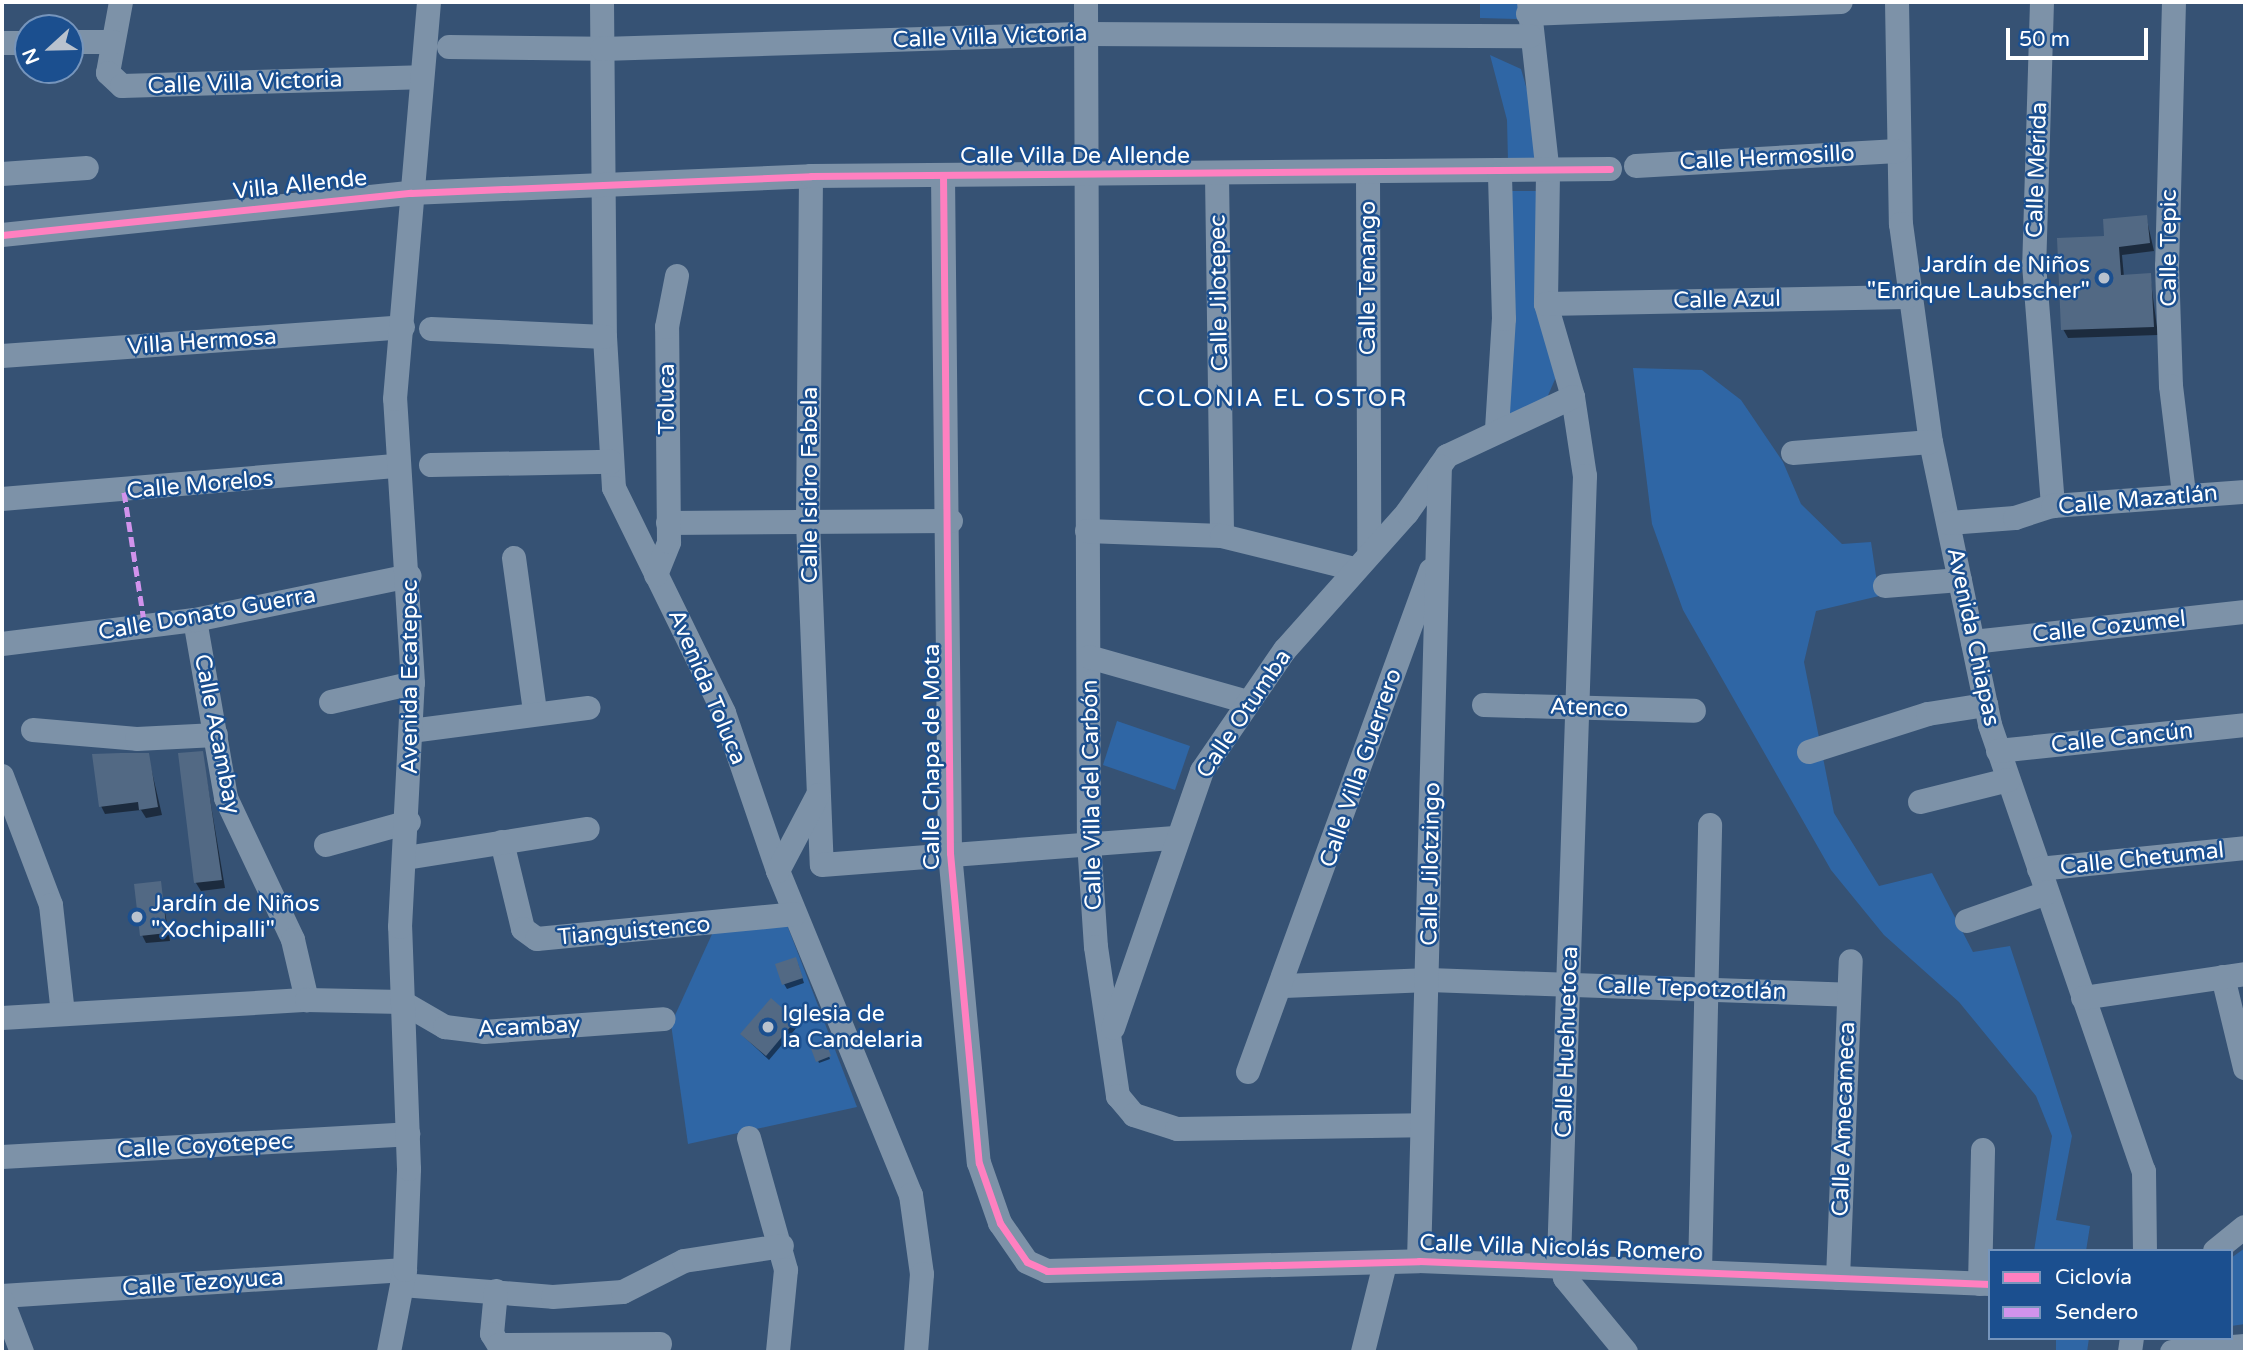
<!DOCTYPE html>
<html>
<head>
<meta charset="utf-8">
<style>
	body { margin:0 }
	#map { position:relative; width:2247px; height:1354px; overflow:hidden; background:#365274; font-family:"Varela Round",sans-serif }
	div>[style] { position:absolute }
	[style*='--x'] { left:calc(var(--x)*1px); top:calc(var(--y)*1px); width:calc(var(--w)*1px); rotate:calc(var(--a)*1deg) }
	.green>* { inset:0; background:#2f66a5 }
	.shadow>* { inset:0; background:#0007 }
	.building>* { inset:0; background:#526984 }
	.minor>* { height:24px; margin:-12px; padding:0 12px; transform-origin:12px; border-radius:12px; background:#7d92a8 }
	.quiet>* { height:5px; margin-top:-2.5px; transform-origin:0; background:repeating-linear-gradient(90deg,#d193ec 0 10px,transparent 0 15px) }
	.cycleway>* { height:7px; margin:-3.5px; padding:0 3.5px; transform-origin:3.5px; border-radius:3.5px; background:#ff80c0 }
	.dots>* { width:19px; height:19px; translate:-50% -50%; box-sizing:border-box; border:4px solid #1b4f8f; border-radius:50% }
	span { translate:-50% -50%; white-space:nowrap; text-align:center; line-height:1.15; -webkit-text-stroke:5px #1b4f8f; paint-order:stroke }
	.street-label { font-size:23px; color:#fff }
	.poi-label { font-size:23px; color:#fff }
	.right { translate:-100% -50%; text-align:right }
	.left { translate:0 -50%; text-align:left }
	.neighbourhood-label { font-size:24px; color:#fff; letter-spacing:2px }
	.frame { position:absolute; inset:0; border:4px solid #fff; pointer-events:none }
	.legend { position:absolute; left:1988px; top:1249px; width:245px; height:91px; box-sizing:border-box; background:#1b4f8f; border:2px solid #7695bc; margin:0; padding:9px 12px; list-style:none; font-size:21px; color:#fff }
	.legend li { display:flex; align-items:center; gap:14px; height:35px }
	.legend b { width:35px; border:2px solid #7695bc }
	.north { position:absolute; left:14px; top:14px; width:70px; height:70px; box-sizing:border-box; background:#1b4f8f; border:2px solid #7695bc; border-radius:50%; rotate:248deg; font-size:19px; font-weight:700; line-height:28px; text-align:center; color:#fff }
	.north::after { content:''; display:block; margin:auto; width:24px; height:32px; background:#b9c2ce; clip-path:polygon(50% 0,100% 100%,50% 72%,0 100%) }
	.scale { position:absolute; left:2006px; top:28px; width:142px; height:32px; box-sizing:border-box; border:4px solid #fff; border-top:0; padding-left:9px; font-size:21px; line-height:24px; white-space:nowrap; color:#fff; -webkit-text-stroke:5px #1b4f8f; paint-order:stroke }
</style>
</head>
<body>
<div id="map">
	<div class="green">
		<i style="clip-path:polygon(1480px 2px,1519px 2px,1517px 19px,1480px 18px)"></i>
		<i style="clip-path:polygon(1490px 55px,1521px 69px,1534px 114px,1534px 161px,1508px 161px,1507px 120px)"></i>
		<i style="clip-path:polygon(1509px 191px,1541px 191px,1556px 377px,1546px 400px,1504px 417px)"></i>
		<i style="clip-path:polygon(1633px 368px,1702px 370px,1741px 400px,1783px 462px,1801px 504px,1842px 544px,1871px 542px,1879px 596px,1816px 611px,1804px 662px,1834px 813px,1879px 886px,1932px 873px,1973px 952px,2010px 946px,2072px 1136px,2056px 1220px,2090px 1226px,2086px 1251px,2034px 1251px,2052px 1136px,2036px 1096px,1959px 1002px,1884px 935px,1831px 870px,1683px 610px,1652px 524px)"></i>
		<i style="clip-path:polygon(1117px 721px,1190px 746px,1175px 790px,1103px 765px)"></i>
		<i style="clip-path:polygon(784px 917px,857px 1107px,688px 1144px,671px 1024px,713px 932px)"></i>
		<i style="clip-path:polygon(2245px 1248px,2245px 1324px,2231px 1326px,2231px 1258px)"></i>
		<i style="clip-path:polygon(2056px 1338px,2089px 1338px,2087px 1352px,2056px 1352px)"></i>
	</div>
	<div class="shadow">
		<i style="clip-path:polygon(2146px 216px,2154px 251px,2122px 255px,2124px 277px,2150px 275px,2158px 335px,2068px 338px,2063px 329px,2106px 237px)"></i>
		<i style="clip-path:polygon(202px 752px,225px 888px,201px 891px,196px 883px)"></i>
		<i style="clip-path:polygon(148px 755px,162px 815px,146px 818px,141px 810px,105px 814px,101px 806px)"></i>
		<i style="clip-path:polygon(160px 883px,170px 941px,146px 943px,142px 935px)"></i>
		<i style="clip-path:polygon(798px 964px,804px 983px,787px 989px,784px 984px)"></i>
		<i style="clip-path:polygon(795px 1021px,798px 1026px,769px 1060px,742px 1035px)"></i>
		<i style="clip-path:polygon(824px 1042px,830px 1059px,819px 1063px,813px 1047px)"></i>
	</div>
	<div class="building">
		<i style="clip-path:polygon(2147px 215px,2150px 243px,2119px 247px,2121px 275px,2151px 273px,2154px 327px,2061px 330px,2057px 238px,2104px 236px,2103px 219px)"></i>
		<i style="clip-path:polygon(203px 751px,222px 880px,194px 883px,178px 753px)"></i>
		<i style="clip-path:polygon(121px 753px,149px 753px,158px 807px,139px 810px,138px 802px,99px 807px,92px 754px)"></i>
		<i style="clip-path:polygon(161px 881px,167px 933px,140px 936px,134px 884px)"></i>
		<i style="clip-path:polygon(796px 957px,803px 978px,782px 985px,775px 964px)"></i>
		<i style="clip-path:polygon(771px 998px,796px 1020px,766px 1056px,740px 1034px)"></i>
		<i style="clip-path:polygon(825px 1040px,831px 1056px,816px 1062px,810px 1046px)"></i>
	</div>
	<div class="minor">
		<i style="--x:121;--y:2;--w:72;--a:100.4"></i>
		<i style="--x:108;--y:73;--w:19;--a:43"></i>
		<i style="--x:122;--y:86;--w:298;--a:-1.7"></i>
		<i style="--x:602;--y:2;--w:335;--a:89.5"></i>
		<i style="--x:605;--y:337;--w:151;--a:86.6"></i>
		<i style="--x:614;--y:488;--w:250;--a:63.9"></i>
		<i style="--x:724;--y:713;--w:167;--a:71.1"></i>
		<i style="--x:778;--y:871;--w:350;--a:67.7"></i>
		<i style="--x:911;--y:1195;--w:80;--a:82.1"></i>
		<i style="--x:922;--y:1274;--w:78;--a:94.4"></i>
		<i style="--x:1086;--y:2;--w:840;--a:89.8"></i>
		<i style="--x:1089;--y:842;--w:105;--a:86.2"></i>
		<i style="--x:1096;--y:947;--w:151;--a:81.6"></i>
		<i style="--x:1118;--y:1096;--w:25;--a:50"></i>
		<i style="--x:1134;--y:1115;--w:45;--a:18"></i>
		<i style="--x:1177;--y:1129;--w:244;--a:-0.9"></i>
		<i style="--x:1529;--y:2;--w:173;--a:83.7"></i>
		<i style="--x:1548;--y:174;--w:130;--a:90.9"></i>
		<i style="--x:1546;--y:304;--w:97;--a:73.8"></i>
		<i style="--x:1573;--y:397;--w:80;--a:81.4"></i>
		<i style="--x:1585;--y:476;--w:782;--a:91.9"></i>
		<i style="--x:1559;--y:1258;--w:21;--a:73"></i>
		<i style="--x:1565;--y:1278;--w:96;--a:50.5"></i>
		<i style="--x:1897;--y:2;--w:222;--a:89"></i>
		<i style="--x:1901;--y:224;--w:220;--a:82.2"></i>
		<i style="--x:1931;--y:442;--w:289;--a:78.2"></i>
		<i style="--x:1990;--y:725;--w:472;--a:71"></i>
		<i style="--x:2144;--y:1171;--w:80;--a:89.3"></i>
		<i style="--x:2042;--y:2;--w:262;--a:91.7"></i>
		<i style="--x:2034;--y:264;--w:243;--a:85.5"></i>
		<i style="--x:2174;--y:2;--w:264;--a:91.5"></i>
		<i style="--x:2167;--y:266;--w:120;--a:88.1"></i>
		<i style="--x:2171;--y:386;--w:109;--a:83.1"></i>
		<i style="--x:1528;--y:14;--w:313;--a:-2.2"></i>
		<i style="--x:70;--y:42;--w:43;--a:0"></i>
		<i style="--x:2;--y:43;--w:26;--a:0"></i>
		<i style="--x:449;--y:47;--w:153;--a:0.7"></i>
		<i style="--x:602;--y:49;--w:484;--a:-1.8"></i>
		<i style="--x:1086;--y:34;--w:444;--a:0.3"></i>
		<i style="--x:1636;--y:166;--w:262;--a:-3.3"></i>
		<i style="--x:2;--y:174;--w:85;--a:-4"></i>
		<i style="--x:1368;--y:174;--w:377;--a:89.8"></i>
		<i style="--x:943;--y:175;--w:678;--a:89.41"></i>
		<i style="--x:950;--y:853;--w:311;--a:84.7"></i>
		<i style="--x:979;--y:1163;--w:64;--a:70.7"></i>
		<i style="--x:1000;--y:1223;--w:47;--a:55.3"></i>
		<i style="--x:1027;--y:1262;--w:22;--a:24"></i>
		<i style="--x:1047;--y:1271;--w:372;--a:-1.5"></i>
		<i style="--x:1419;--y:1261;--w:571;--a:2.31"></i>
		<i style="--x:1217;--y:175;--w:361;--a:89.2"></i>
		<i style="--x:811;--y:176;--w:346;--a:90.5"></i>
		<i style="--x:808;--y:522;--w:343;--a:87.7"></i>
		<i style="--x:822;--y:865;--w:354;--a:-4.4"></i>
		<i style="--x:2;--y:235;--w:411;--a:-5.9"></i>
		<i style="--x:411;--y:193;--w:400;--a:-2.4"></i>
		<i style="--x:811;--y:176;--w:799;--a:-0.5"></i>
		<i style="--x:1546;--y:304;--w:361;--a:-1.1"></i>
		<i style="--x:431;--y:329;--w:174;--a:2.6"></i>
		<i style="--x:2;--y:356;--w:402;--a:-4.1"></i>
		<i style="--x:1497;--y:429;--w:110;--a:-86.4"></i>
		<i style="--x:1504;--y:319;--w:145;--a:-91.6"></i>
		<i style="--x:1793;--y:453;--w:138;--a:-4.6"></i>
		<i style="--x:431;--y:465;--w:180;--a:-1"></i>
		<i style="--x:2;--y:499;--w:397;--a:-4.8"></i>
		<i style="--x:668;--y:523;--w:283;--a:-0.4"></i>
		<i style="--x:1949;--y:523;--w:66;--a:-4.3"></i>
		<i style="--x:2015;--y:518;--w:40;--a:-18"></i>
		<i style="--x:2053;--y:506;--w:193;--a:-4.2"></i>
		<i style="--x:1087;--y:531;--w:135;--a:2.1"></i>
		<i style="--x:1222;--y:536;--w:136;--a:14"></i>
		<i style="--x:514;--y:558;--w:155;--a:82.2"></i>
		<i style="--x:656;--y:575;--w:35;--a:-68"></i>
		<i style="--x:669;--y:542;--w:215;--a:-90.5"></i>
		<i style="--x:667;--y:327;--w:52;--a:-78.9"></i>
		<i style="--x:1885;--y:586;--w:75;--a:-4.6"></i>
		<i style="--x:195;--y:620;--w:181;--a:80.1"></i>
		<i style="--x:226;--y:798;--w:157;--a:64.7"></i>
		<i style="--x:293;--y:940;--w:62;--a:76.9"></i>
		<i style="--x:1973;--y:642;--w:274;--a:-6.3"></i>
		<i style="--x:2;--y:644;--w:194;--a:-7.1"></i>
		<i style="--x:195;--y:620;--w:219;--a:-11.6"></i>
		<i style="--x:1089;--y:657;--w:165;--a:15.8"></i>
		<i style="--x:331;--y:702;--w:84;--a:-13"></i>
		<i style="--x:1484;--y:705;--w:210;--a:1.6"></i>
		<i style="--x:33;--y:730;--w:104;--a:4.9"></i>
		<i style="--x:137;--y:739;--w:79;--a:-2.9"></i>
		<i style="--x:411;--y:731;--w:179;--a:-7.4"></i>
		<i style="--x:1998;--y:751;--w:248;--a:-6"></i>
		<i style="--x:1809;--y:752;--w:125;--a:-17.7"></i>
		<i style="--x:1928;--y:714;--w:59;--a:-8.8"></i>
		<i style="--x:2;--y:776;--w:138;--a:69.2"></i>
		<i style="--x:51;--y:905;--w:109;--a:83.7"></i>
		<i style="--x:1920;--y:802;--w:91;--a:-14"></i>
		<i style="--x:502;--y:842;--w:89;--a:76.4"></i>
		<i style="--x:523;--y:929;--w:17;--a:36"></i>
		<i style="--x:537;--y:939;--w:259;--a:-5.5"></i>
		<i style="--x:326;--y:845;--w:86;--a:-15.5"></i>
		<i style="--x:406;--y:858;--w:184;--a:-9.1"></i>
		<i style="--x:2039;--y:869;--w:207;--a:-5.8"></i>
		<i style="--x:778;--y:871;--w:86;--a:-62.2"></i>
		<i style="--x:1967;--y:921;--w:85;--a:-19.3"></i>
		<i style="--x:2223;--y:977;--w:94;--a:76.4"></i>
		<i style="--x:1284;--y:986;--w:145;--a:-2.4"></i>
		<i style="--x:1429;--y:980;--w:420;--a:2"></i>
		<i style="--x:2083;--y:998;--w:164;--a:-8.4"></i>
		<i style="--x:2;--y:1018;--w:306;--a:-3.4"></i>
		<i style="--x:307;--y:1000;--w:95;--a:1.2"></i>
		<i style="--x:402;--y:1002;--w:50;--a:30.2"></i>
		<i style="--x:445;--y:1027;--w:39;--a:7"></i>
		<i style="--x:484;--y:1032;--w:180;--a:-4.1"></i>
		<i style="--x:1113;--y:1028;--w:272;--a:-70.9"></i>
		<i style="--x:1202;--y:771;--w:147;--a:-55.6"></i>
		<i style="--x:1285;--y:650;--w:183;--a:-48.3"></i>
		<i style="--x:1407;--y:513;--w:70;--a:-54.9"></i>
		<i style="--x:1447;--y:456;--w:139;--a:-25.1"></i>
		<i style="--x:1248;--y:1072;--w:534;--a:-69.97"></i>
		<i style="--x:749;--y:1138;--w:137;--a:74.3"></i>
		<i style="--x:786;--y:1270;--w:82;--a:95.6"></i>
		<i style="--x:2;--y:1157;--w:407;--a:-3.2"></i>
		<i style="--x:2215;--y:1251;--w:38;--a:-39"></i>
		<i style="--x:1419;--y:1261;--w:795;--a:-88.49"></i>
		<i style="--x:1700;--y:1272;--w:447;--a:-88.7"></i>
		<i style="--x:1838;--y:1278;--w:317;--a:-87.7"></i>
		<i style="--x:1980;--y:1284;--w:134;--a:-88.7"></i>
		<i style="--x:402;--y:1285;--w:151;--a:4.5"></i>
		<i style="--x:553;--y:1297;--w:70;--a:-4.1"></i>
		<i style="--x:623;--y:1292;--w:68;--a:-26.9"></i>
		<i style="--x:684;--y:1261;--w:99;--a:-8.7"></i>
		<i style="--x:496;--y:1291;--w:43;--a:95.3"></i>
		<i style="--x:492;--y:1334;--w:13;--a:58"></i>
		<i style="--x:499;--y:1345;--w:161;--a:-0.4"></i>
		<i style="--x:2;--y:1296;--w:404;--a:-3.7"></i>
		<i style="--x:2;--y:1300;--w:56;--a:69"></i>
		<i style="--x:389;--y:1352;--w:84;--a:-79"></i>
		<i style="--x:405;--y:1270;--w:101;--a:-87.7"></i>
		<i style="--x:409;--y:1169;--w:242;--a:-92.1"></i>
		<i style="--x:400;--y:927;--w:244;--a:-87"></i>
		<i style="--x:413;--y:683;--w:285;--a:-93.6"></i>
		<i style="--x:395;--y:399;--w:398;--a:-85.1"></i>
		<i style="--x:1363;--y:1352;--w:91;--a:-76"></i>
		<i style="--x:2130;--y:1352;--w:14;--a:-82"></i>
		<i style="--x:2172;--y:1352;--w:73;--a:-4.7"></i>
	</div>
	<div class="quiet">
		<i style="--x:124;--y:492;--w:137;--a:81.2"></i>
	</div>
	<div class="cycleway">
		<i style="--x:943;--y:175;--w:678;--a:89.41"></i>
		<i style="--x:950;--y:853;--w:311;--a:84.7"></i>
		<i style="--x:979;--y:1163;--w:64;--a:70.7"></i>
		<i style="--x:1000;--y:1223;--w:47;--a:55.3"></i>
		<i style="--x:1027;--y:1262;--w:22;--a:24"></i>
		<i style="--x:1047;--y:1271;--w:372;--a:-1.5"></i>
		<i style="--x:1419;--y:1261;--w:571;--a:2.31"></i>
		<i style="--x:2;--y:235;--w:411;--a:-5.9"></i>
		<i style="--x:411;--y:193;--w:400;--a:-2.4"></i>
		<i style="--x:811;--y:176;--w:799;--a:-0.5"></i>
	</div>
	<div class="dots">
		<i style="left:2104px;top:278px;background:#b9c2ce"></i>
		<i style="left:137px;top:917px;background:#b9c2ce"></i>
		<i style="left:768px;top:1027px;background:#b9c2ce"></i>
	</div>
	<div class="street-label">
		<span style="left:990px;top:37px;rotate:-2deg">Calle Villa Victoria</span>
		<span style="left:245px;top:83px;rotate:-2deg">Calle Villa Victoria</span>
		<span style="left:1075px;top:156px">Calle Villa De Allende</span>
		<span style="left:1767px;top:158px;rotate:-3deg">Calle Hermosillo</span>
		<span style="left:2037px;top:170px;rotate:-88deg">Calle Mérida</span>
		<span style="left:300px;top:185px;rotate:-6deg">Villa Allende</span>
		<span style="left:2169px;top:248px;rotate:-90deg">Calle Tepic</span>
		<span style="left:1368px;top:278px;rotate:-90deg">Calle Tenango</span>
		<span style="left:1219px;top:293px;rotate:-91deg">Calle Jilotepec</span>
		<span style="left:1727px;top:300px;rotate:-1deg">Calle Azul</span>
		<span style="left:202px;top:342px;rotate:-4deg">Villa Hermosa</span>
		<span style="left:667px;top:399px;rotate:-90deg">Toluca</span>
		<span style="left:200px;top:485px;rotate:-5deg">Calle Morelos</span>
		<span style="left:810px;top:485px;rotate:-90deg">Calle Isidro Fabela</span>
		<span style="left:2138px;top:500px;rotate:-5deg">Calle Mazatlán</span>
		<span style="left:207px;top:614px;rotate:-10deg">Calle Donato Guerra</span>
		<span style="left:2109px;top:627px;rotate:-6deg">Calle Cozumel</span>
		<span style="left:1973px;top:637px;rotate:78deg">Avenida Chiapas</span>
		<span style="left:410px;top:677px;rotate:-90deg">Avenida Ecatepec</span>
		<span style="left:707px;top:687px;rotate:67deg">Avenida Toluca</span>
		<span style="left:1589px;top:708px;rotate:2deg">Atenco</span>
		<span style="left:1244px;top:714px;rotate:-56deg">Calle Otumba</span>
		<span style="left:217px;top:734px;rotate:79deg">Calle Acambay</span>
		<span style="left:2122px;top:738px;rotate:-6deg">Calle Cancún</span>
		<span style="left:932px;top:757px;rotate:-90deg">Calle Chapa de Mota</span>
		<span style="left:1361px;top:768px;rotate:-71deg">Calle Villa Guerrero</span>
		<span style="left:1092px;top:795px;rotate:-91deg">Calle Villa del Carbón</span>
		<span style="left:2142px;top:859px;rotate:-6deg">Calle Chetumal</span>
		<span style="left:1431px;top:864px;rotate:-89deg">Calle Jilotzingo</span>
		<span style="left:634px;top:931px;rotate:-5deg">Tianguistenco</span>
		<span style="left:1692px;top:989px;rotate:2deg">Calle Tepotzotlán</span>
		<span style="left:529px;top:1027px;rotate:-3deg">Acambay</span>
		<span style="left:1567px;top:1042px;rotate:-88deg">Calle Huehuetoca</span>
		<span style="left:1844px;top:1119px;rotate:-88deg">Calle Amecameca</span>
		<span style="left:205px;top:1146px;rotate:-3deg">Calle Coyotepec</span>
		<span style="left:1561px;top:1248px;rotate:2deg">Calle Villa Nicolás Romero</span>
		<span style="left:203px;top:1283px;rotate:-4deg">Calle Tezoyuca</span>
	</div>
	<div class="poi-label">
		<span class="right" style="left:2090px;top:278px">Jardín de Niños<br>"Enrique Laubscher"</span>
		<span class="left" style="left:151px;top:917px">Jardín de Niños<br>"Xochipalli"</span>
		<span class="left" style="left:782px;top:1027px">Iglesia de<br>la Candelaria</span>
	</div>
	<div class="neighbourhood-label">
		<span style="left:1273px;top:399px">COLONIA EL OSTOR</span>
	</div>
	<div class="frame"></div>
	<ul class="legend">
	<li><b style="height:9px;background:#ff80c0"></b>Ciclovía</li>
	<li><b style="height:9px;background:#d193ec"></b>Sendero</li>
	</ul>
	<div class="north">N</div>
	<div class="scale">50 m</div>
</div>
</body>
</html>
